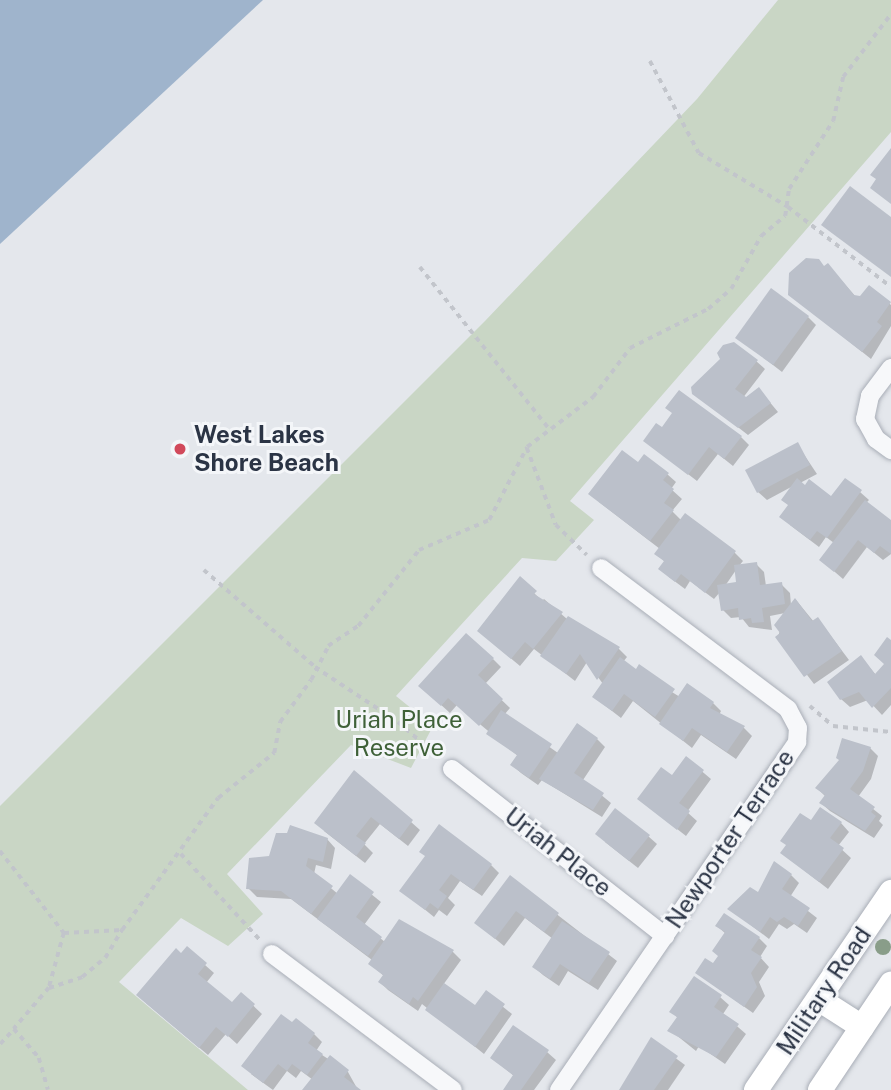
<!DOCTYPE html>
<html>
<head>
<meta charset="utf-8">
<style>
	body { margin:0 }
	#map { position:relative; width:891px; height:1090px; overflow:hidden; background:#e4e7ec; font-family:"Public Sans",sans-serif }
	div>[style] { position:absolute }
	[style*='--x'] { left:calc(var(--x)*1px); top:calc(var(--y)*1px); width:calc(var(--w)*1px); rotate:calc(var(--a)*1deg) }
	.green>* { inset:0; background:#c9d6c5 }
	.water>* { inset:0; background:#9fb4cc }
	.shadow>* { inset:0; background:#0003 }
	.building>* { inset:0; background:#bbc0ca }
	.path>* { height:3.5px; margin-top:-1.75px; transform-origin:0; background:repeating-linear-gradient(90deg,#c2c5cb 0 5px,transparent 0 10px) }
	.roads { filter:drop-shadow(0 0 2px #a9aeb7) drop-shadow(0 0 2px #a9aeb7) }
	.minor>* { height:18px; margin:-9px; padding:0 9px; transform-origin:9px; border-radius:9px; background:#f7f8fa }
	.secondary>* { height:24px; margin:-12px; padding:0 12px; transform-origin:12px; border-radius:12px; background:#fff }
	.trees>* { width:16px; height:16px; margin:-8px; border-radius:50%; background:#899d89 }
	.dots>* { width:19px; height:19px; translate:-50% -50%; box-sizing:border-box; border:4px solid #f4f6f9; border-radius:50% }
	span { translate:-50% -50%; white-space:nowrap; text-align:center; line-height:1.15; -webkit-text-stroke:6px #f4f6f9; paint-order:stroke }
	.poi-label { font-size:24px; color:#2b3445; font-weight:700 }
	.left { translate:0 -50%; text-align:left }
	.park-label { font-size:24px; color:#3f6138 }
	.street-label { font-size:24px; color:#2b3445 }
</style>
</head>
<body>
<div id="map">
	<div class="green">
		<i style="clip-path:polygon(778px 0,891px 0,891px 132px,570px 501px,594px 520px,556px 561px,522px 558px,396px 696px,433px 726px,411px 768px,351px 745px,227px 874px,263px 914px,228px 946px,181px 918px,119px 982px,248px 1090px,0 1090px,0 806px,485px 321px,697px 99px)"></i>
	</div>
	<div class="water">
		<i style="clip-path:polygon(0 0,263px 0,0 244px)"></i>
	</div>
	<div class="shadow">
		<i style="clip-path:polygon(828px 265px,856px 297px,861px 298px,869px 287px,891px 305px,891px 326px,871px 359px,790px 294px)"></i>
		<i style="clip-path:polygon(808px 317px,816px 325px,782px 372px,738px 338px)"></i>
		<i style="clip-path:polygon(722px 360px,756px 361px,765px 369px,739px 403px,759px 389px,778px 412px,748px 435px,694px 393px)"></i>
		<i style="clip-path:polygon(662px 429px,741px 437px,749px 445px,733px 466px,718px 454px,697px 481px,645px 441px)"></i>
		<i style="clip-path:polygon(797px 444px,817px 474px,800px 483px,832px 499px,860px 492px,869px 500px,866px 503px,891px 523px,891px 554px,883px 560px,867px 547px,843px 579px,821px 560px,834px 543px,826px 537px,819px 547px,790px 525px,793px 486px,767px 500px,758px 492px)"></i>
		<i style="clip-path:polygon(evenodd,639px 465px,667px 474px,676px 482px,671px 489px,682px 499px,672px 511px,682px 521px,686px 515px,735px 553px,743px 561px,739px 566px,756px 564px,764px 572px,766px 586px,781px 584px,790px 593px,791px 605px,796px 600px,814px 622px,818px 619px,849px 660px,814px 684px,778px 637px,785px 613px,770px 616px,772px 630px,749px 627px,741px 617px,731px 618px,723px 610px,720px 592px,714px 599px,690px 581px,685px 589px,669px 577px,665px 562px,657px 554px,660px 549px,599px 502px,639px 465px,736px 570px,738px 584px,725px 586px,736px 570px)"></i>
		<i style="clip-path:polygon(520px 579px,542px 601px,544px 599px,567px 619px,619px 649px,627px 657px,623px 662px,680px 697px,713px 703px,721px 711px,719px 715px,744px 728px,752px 736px,736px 759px,701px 735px,692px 748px,633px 701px,621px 718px,594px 697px,603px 684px,587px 662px,575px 681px,534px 649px,520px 666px,488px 639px)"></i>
		<i style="clip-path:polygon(891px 642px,891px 705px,882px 715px,868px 700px,850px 707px,841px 699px,861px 657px,876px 675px,886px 664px)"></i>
		<i style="clip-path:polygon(493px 659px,501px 667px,485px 684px,510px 708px,504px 715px,558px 753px,597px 739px,605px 747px,583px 780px,611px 803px,602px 817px,542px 780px,538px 785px,521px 773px,512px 765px,518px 756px,457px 705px,450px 713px,429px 694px)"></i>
		<i style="clip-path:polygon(870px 748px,878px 756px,871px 779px,858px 797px,882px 816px,879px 821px,883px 825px,874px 838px,830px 811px,821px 803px,826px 797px,817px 788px)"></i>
		<i style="clip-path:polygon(686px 758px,711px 779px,687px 812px,697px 821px,686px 836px,639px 799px,672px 777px)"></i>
		<i style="clip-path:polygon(355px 772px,420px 830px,408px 846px,380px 824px,364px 844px,373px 853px,365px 863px,324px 831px)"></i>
		<i style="clip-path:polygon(811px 822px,841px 823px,849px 832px,838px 846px,851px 858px,828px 889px,782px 853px)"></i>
		<i style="clip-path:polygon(648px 836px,657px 844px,638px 868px,605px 842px)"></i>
		<i style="clip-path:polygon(327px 839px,335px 848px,331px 869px,316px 865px,314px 874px,338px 894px,350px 877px,381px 902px,364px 925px,385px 942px,400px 921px,453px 952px,461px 960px,443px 985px,475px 1008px,486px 993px,512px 1014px,484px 1054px,422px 1004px,418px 1011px,388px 990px,380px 982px,384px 976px,370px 964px,372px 960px,291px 899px,257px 897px,248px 888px,271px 858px)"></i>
		<i style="clip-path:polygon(426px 857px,491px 865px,499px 873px,482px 896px,460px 881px,448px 898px,455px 905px,447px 916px,439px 910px,434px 917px,402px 891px)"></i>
		<i style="clip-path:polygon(791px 875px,799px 883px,790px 897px,817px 918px,807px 933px,794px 924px,787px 929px,779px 924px,769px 939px,730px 909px)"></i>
		<i style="clip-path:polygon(510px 878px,617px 961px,598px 990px,568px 971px,559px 986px,543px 975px,534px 967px,553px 939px,525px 918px,504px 946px,476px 923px)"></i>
		<i style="clip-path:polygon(717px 926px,759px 938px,767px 946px,760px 957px,769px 967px,759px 982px,765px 996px,753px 1013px,697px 973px,714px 966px,720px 957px,726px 934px)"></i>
		<i style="clip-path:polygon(187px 949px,214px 973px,206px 983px,232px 1005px,241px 994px,262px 1014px,237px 1044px,226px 1034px,208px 1055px,146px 1003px)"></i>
		<i style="clip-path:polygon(720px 997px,729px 1005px,723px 1014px,746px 1034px,725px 1064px,699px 1046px,696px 1051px,670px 1030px,678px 1018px,672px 1012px)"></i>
		<i style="clip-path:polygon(314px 1034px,322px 1042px,316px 1051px,348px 1072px,358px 1090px,305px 1090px,313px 1080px,301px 1071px,296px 1078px,287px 1071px,273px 1090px,251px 1074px)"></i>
		<i style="clip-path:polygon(651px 1040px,685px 1065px,668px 1090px,621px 1090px)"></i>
		<i style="clip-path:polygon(547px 1052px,556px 1060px,534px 1090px,507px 1090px,514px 1076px,492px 1058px)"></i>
	</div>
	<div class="building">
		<i style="clip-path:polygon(891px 148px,891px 204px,870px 188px,876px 179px,870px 175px)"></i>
		<i style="clip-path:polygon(850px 186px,891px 217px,891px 277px,821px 225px)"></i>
		<i style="clip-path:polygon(806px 258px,819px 259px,824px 266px,828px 263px,854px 295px,860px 296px,869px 285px,891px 302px,877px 322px,882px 326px,862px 352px,788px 295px,789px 273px)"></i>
		<i style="clip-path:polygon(771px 288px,809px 316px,773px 365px,735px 338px)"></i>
		<i style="clip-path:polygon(734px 342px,758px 360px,735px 389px,746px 397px,759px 387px,771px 403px,738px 428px,692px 394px,691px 387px,720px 359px,717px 353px,723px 345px)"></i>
		<i style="clip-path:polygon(679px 390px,742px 436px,724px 459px,709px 447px,688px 475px,643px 441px,656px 423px,662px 427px,672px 413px,665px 408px)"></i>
		<i style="clip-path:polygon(798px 442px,810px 465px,757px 493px,745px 470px)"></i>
		<i style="clip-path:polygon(622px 450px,638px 462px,644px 454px,669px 473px,663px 480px,674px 489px,664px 503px,674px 510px,650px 541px,588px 494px)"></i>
		<i style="clip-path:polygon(797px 478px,805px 485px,809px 479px,831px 496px,845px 478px,862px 490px,827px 538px,817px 531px,810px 540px,779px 517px,788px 505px,781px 500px)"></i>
		<i style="clip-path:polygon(865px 500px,891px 520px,891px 554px,880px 546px,874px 553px,858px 540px,834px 572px,819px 560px)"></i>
		<i style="clip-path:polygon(685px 513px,736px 551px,705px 593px,681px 574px,675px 582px,658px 569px,664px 561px,654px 554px)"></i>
		<i style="clip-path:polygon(757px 562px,760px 585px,782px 582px,785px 604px,762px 608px,764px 622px,752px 623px,751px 618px,739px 620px,738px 608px,721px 611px,717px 585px,736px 582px,734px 565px)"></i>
		<i style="clip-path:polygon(520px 576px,537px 591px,534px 594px,563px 612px,533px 649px,525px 642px,511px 659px,477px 631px)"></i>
		<i style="clip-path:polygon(795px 598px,812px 621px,818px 617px,842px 651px,804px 677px,775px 637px,780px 633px,774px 625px)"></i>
		<i style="clip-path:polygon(568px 616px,620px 647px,597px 680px,580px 654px,566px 674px,540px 656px)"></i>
		<i style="clip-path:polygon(466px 633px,494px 658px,478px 675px,503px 699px,479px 726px,448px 698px,441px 706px,418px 686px)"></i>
		<i style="clip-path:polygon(887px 637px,891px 640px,891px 688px,872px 708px,859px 692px,840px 700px,827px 682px,861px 655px,875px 674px,884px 664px,874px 655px)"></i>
		<i style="clip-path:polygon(620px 657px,636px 669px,639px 664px,675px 689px,655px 717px,624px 694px,612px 711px,592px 697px)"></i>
		<i style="clip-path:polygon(687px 683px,714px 702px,710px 708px,745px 726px,727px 752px,692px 728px,683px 741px,659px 724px)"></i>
		<i style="clip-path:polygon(501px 710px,552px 744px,529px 778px,510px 765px,517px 755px,486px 734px)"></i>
		<i style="clip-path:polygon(577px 723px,598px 738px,574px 773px,604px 793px,593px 810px,539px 779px)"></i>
		<i style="clip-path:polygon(842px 738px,871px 747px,863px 771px,850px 789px,875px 807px,871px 812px,876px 816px,865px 831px,819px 803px,825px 795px,815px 788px,839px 760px,836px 758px)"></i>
		<i style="clip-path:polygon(686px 756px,704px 770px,679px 803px,690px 811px,677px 830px,637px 799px,661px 767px,672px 775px)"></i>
		<i style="clip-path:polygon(354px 770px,413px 820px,399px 839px,371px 817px,356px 836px,366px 843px,356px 856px,314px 823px)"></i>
		<i style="clip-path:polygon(820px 807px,842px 822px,830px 838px,844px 848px,819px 882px,780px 853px,786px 845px,780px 841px,800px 813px,811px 820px)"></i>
		<i style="clip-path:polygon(615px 808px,650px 835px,629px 861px,595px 834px)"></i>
		<i style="clip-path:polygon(439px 824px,492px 864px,473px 890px,451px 874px,439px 890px,447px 896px,438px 909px,430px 903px,425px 910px,399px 891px,425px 856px,419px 852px)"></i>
		<i style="clip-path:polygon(290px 825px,328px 838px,323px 862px,308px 858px,306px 866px,333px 886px,311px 914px,281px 891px,246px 889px,249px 858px,269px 856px,276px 833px,287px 833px)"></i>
		<i style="clip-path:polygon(774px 861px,792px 874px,782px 889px,810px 908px,798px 926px,784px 917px,777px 922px,770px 917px,760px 932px,727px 909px,750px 887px,758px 892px)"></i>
		<i style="clip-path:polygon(350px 874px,374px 892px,356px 917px,382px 937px,368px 956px,317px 919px)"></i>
		<i style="clip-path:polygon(510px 875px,559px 913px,544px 932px,516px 911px,495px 939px,474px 923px)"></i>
		<i style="clip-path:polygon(724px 913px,760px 937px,751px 950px,762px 957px,751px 973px,757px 987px,744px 1007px,695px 973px,705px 958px,713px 963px,718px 956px,712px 951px,725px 932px,715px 926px)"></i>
		<i style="clip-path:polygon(399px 919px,454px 950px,418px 1001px,413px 997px,409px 1004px,378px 982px,383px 975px,368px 964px)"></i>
		<i style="clip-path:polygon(562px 921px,610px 952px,589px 983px,560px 964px,550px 979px,532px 967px)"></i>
		<i style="clip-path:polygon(187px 946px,207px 963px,198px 974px,232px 1002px,241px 992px,255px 1004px,228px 1037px,216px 1027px,199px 1048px,136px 995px,176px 948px,181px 953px)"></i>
		<i style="clip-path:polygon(694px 976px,722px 995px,714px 1007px,739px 1024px,716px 1057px,667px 1031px,677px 1017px,669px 1012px)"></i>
		<i style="clip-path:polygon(444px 983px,475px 1005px,486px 990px,505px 1004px,475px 1047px,425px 1010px)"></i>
		<i style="clip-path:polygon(281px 1014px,292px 1022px,296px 1018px,315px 1033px,308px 1043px,323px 1054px,307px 1075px,292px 1064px,287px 1071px,278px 1064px,263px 1083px,241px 1066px)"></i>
		<i style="clip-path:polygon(513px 1025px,549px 1050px,521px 1090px,503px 1090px,513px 1075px,490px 1058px)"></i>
		<i style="clip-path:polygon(651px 1037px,678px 1056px,654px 1090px,619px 1090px)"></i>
		<i style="clip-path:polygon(330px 1055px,349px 1070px,344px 1077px,361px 1090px,302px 1090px)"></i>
	</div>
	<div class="path">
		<i style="--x:650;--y:61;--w:104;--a:62"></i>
		<i style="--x:699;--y:153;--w:104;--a:31.2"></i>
		<i style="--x:788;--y:207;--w:130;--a:37.8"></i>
		<i style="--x:420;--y:267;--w:208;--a:51.4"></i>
		<i style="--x:527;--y:448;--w:82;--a:69.4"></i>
		<i style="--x:556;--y:525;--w:43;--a:44.1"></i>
		<i style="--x:204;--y:570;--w:147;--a:41.1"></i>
		<i style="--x:315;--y:667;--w:100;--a:33.5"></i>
		<i style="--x:398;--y:722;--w:55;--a:40.6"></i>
		<i style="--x:810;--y:706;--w:30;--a:41"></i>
		<i style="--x:833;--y:726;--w:58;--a:5.9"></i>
		<i style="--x:0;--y:851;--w:104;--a:52"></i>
		<i style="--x:64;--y:933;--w:57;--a:105.3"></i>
		<i style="--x:49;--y:988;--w:54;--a:130.5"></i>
		<i style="--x:14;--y:1029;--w:38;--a:49"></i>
		<i style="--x:39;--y:1058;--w:33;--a:74"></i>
		<i style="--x:181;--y:854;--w:117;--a:47.4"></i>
		<i style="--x:64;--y:933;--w:58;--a:-3"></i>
		<i style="--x:122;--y:930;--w:163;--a:-54"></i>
		<i style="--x:218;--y:798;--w:72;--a:-38.8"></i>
		<i style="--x:274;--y:753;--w:32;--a:-79"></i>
		<i style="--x:280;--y:722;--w:52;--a:-53.6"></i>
		<i style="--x:311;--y:680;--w:38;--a:-63"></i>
		<i style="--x:328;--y:646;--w:36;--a:-34"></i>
		<i style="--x:358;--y:626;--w:97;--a:-51.2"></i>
		<i style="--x:419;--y:550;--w:76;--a:-23.2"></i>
		<i style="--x:489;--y:520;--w:82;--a:-62.5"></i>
		<i style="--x:527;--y:447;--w:83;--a:-37.1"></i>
		<i style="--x:593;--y:397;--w:61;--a:-52.9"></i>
		<i style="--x:630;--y:348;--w:87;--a:-26.6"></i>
		<i style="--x:708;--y:309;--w:30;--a:-41"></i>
		<i style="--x:731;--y:289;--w:61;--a:-60.5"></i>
		<i style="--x:761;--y:236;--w:31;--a:-40"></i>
		<i style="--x:785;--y:216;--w:27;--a:-82"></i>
		<i style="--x:789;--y:189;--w:81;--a:-57.1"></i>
		<i style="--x:833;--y:121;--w:45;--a:-77.2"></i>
		<i style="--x:843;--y:77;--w:79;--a:-52.7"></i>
		<i style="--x:49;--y:988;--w:35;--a:-18"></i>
		<i style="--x:82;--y:977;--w:30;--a:-40"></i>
		<i style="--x:105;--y:958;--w:33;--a:-59"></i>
		<i style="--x:0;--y:1044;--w:21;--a:-47"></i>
	</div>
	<div class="roads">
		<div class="minor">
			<i style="--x:891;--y:368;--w:35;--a:127"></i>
			<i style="--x:870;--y:396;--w:24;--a:102"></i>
			<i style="--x:865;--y:419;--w:23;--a:61"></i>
			<i style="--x:876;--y:439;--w:19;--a:36"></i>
			<i style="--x:452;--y:769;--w:271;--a:38.1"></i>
			<i style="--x:272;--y:954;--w:226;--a:36.9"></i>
			<i style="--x:559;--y:1090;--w:422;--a:-55.6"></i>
			<i style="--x:797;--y:742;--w:14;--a:-86"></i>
			<i style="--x:798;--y:728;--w:21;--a:-118"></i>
			<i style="--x:788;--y:709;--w:234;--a:-143"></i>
		</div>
		<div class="secondary">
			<i style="--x:820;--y:1000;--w:50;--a:32.7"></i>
			<i style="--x:756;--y:1090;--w:240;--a:-55.7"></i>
			<i style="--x:820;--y:1090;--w:128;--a:-56.2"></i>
		</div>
	</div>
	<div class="trees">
		<i style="left:883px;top:947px"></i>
	</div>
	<div class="dots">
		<i style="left:180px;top:449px;background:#d1495b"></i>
	</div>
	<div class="poi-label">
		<span class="left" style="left:194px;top:449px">West Lakes<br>Shore Beach</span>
	</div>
	<div class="park-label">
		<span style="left:399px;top:734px">Uriah Place<br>Reserve</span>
	</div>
	<div class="street-label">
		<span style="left:730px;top:839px;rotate:-56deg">Newporter Terrace</span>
		<span style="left:558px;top:852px;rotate:38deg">Uriah Place</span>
		<span style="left:824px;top:991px;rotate:-56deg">Military Road</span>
	</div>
</div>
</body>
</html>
